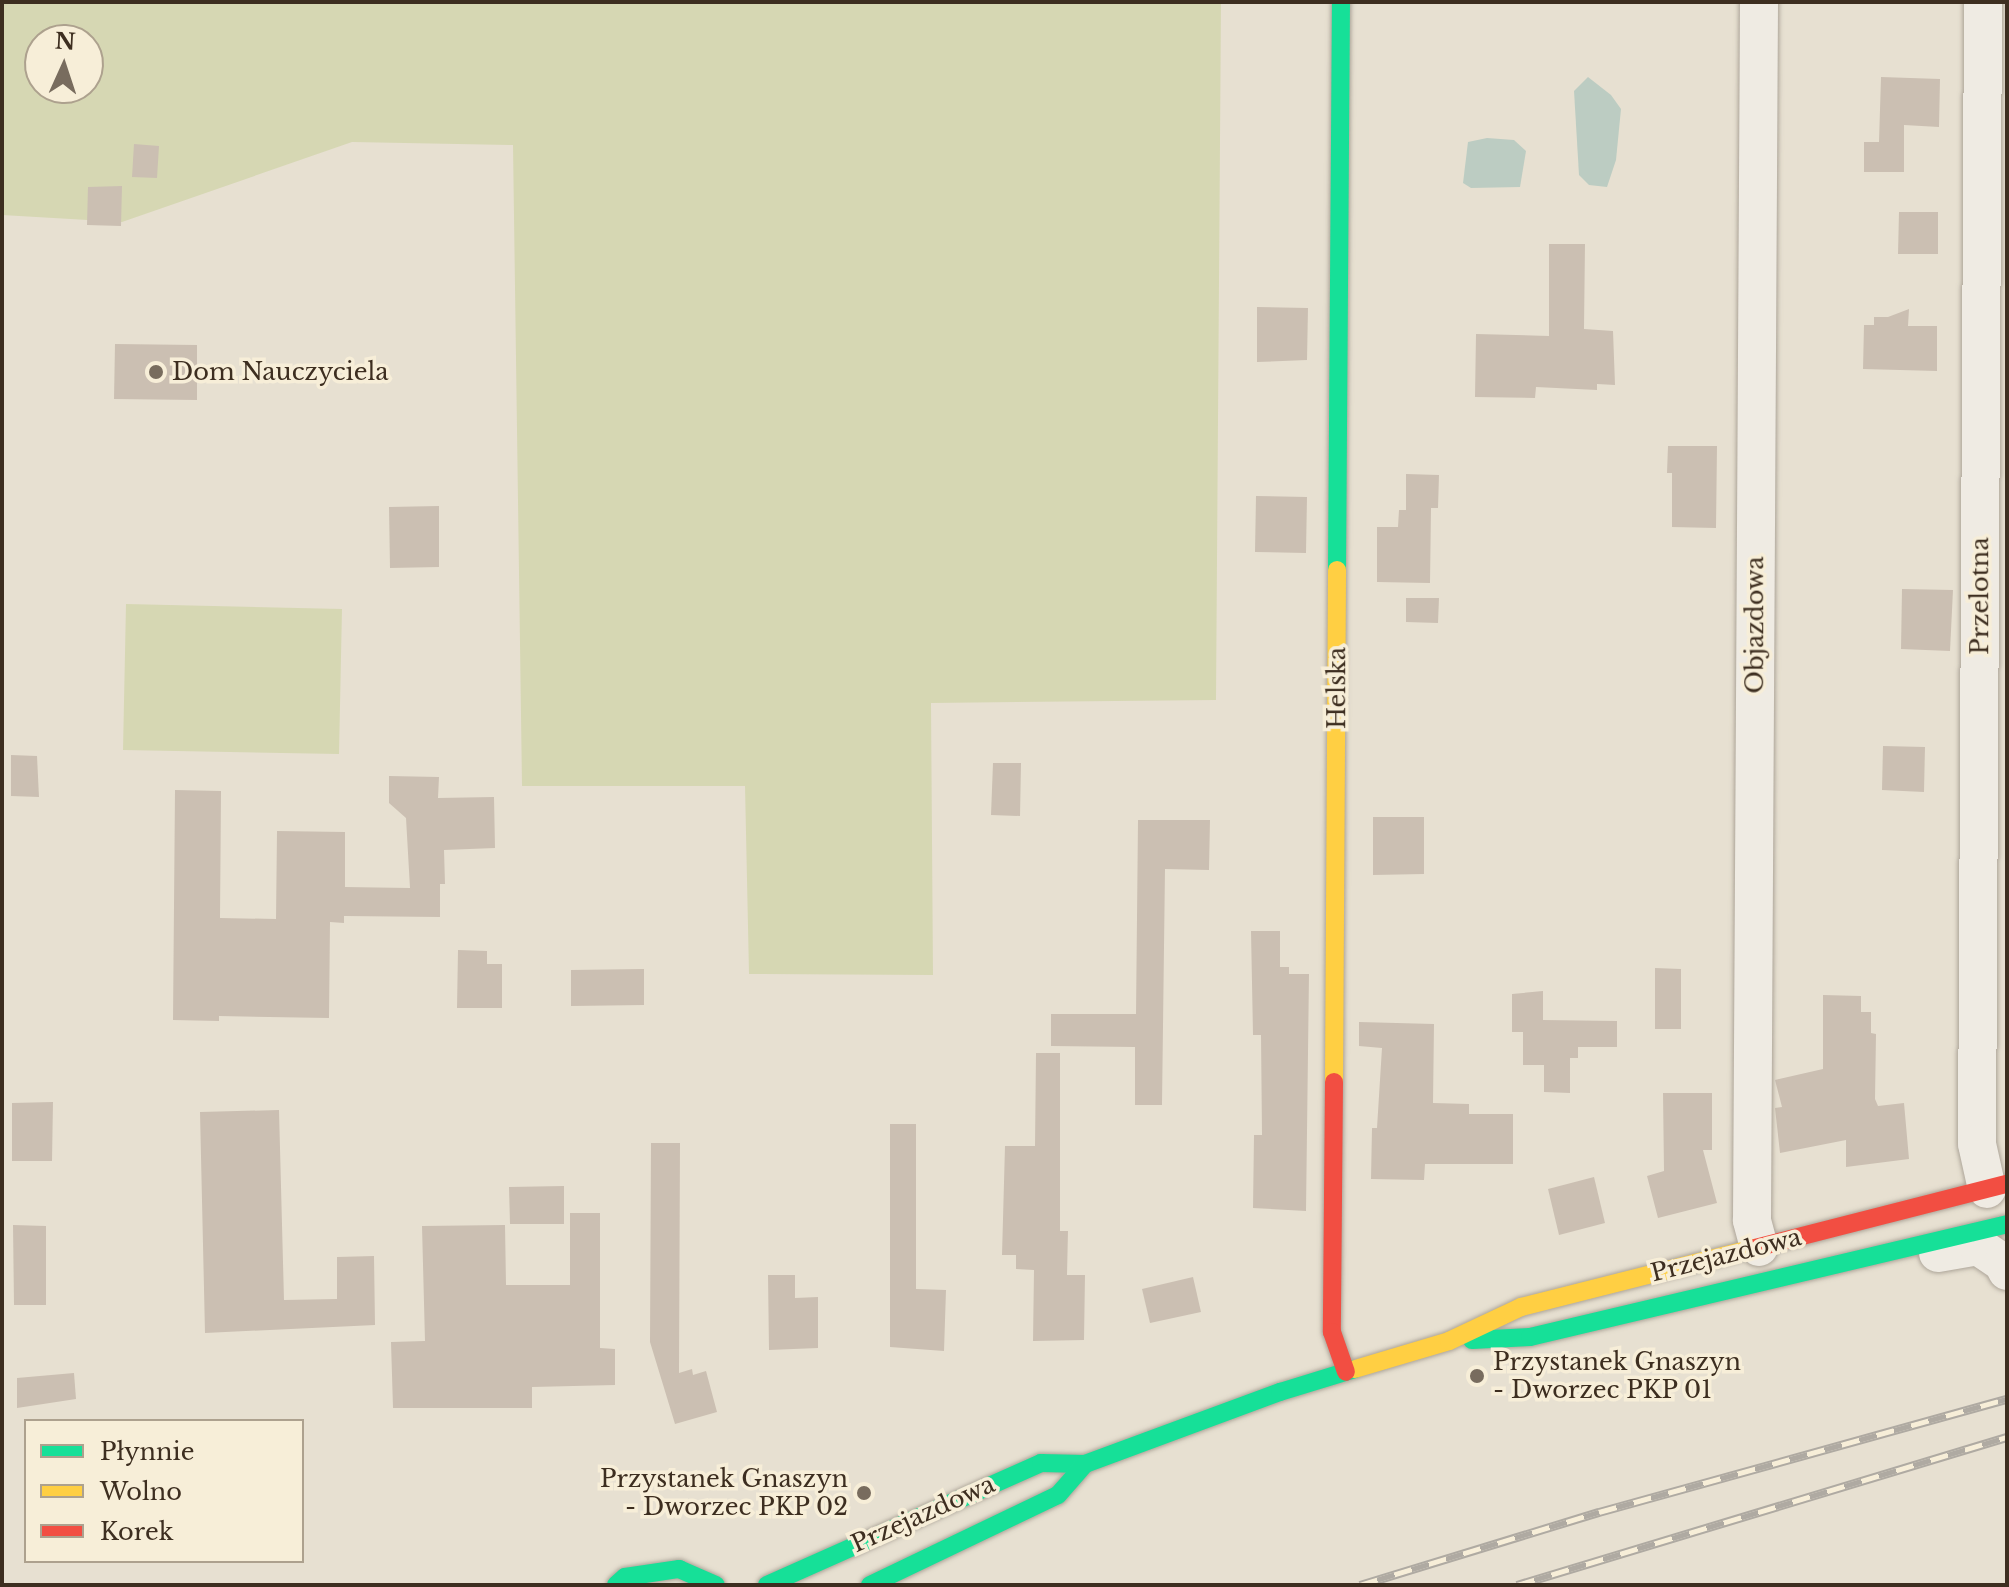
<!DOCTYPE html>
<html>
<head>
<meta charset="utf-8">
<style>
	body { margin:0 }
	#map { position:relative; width:2009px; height:1587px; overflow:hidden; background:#e7e0d1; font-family:"Libre Baskerville",serif }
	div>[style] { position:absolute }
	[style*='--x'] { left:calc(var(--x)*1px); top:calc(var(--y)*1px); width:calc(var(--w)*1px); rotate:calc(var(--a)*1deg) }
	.green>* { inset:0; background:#d6d7b3 }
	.water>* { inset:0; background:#bcccc2 }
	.building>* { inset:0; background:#cbbfb2 }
	.roads { filter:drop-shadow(0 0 2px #ada599) drop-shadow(0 0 2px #ada599) }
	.street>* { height:38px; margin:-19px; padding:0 19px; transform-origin:19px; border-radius:19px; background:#efebe3 }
	.fast>* { height:18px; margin:-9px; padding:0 9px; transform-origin:9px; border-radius:9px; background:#16e098 }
	.slow>* { height:18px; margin:-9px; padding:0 9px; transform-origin:9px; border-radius:9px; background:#ffcf43 }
	.jam>* { height:18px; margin:-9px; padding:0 9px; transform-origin:9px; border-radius:9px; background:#f24e42 }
	.rail>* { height:9px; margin-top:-4.5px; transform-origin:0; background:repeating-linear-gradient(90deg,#f7eed8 0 18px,#afaaa2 0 36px); box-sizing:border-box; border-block:2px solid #afaaa2 }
	.dots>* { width:22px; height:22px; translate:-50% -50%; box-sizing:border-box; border:4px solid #f7eed8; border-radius:50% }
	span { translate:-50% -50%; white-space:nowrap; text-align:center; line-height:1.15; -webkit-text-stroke:7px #f7eed8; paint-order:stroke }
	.poi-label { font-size:24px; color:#3d2e20 }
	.left { translate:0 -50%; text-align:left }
	.right { translate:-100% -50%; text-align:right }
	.street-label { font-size:24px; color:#3d2e20 }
	.frame { position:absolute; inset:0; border:4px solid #3d2e20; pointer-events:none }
	.legend { position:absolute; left:24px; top:1419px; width:280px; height:144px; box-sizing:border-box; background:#f7eed8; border:2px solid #ada18e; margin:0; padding:10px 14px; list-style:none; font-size:24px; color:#3d2e20 }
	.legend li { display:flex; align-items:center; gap:16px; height:40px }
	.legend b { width:40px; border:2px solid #ada18e }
	.north { position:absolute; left:24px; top:24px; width:80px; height:80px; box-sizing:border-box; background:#f7eed8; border:2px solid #ada18e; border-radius:50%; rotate:3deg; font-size:22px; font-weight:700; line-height:32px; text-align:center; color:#3d2e20 }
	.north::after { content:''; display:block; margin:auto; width:28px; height:36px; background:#786c5e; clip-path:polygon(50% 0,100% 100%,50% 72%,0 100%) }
</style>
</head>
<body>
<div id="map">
	<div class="green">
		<i style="clip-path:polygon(evenodd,2px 2px,1221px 2px,1216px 700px,931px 703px,933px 975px,749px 974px,745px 786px,522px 786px,513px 145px,352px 142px,122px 222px,2px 215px,2px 2px,40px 40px,88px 40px,88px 88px,40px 88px,40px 40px)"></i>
		<i style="clip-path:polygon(126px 604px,342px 609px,339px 754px,123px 750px)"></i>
	</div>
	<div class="water">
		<i style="clip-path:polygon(1588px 77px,1611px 95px,1621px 109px,1616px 160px,1607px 187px,1589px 185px,1579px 175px,1574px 91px)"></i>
		<i style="clip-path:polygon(1487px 138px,1514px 140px,1526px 151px,1520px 187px,1471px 188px,1463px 183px,1468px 142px)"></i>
	</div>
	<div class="building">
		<i style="clip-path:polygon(1881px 77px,1940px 79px,1939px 127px,1904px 125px,1904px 172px,1864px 172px,1864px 142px,1879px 142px)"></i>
		<i style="clip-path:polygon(134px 144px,159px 146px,157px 178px,132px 177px)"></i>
		<i style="clip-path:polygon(122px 186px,121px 226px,87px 225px,88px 187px)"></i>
		<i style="clip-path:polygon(1899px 212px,1938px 212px,1938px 254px,1898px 254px)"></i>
		<i style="clip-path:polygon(1549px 244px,1585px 244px,1584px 329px,1613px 331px,1615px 385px,1597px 384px,1597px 390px,1536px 387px,1535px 398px,1475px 397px,1476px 334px,1549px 336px)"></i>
		<i style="clip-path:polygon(1257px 307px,1308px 308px,1307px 360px,1257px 362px)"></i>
		<i style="clip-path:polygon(1909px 309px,1908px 326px,1937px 326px,1937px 371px,1863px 369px,1864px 325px,1874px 325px,1874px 317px,1888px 317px)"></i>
		<i style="clip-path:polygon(115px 344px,197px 345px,197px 400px,114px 399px)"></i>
		<i style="clip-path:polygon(1668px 446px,1717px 446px,1716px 528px,1672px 527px,1672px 473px,1667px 473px)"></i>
		<i style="clip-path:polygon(1406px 474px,1439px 475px,1438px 508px,1431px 508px,1430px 583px,1377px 582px,1377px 527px,1398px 527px,1399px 510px,1406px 510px)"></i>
		<i style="clip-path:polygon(1256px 496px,1307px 497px,1306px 553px,1255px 552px)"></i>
		<i style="clip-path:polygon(439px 506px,439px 567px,390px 568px,389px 507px)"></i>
		<i style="clip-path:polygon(1902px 589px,1953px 590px,1950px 651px,1901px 649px)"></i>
		<i style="clip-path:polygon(1406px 598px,1439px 598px,1438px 623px,1406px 622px)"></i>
		<i style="clip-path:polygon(1883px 746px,1925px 747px,1924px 792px,1882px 790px)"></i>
		<i style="clip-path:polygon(11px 755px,37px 756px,39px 797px,11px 796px)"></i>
		<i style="clip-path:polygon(993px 763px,1021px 763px,1020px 816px,991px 815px)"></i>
		<i style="clip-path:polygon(389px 776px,439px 777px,438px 798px,494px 797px,495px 848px,444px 850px,445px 884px,440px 884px,440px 917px,344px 916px,344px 923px,330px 922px,329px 1018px,219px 1016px,219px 1021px,173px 1020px,175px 790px,221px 791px,220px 918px,276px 919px,277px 831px,345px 832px,345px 887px,410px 888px,406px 818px,389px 803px)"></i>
		<i style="clip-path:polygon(1373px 817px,1424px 817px,1424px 874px,1373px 875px)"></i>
		<i style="clip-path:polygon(1138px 820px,1210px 820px,1209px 870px,1165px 869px,1162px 1105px,1135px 1105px,1135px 1047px,1051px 1046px,1051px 1014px,1136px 1014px)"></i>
		<i style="clip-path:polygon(1251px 931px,1280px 931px,1280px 967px,1289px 967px,1289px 974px,1309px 974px,1306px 1211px,1253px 1208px,1254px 1135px,1262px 1135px,1261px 1035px,1253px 1035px)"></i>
		<i style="clip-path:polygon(458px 950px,487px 951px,487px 964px,502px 964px,502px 1008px,457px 1008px)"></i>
		<i style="clip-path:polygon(1655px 968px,1681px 969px,1681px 1029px,1655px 1029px)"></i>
		<i style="clip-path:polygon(644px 969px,644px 1005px,571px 1006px,571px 970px)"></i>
		<i style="clip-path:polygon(1543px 991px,1543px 1020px,1617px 1021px,1617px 1047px,1578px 1047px,1578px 1058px,1570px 1058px,1570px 1093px,1544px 1092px,1544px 1065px,1523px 1065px,1523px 1032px,1512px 1032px,1512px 994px)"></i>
		<i style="clip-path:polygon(1823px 995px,1861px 996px,1861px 1012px,1871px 1012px,1871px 1033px,1876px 1034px,1875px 1099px,1878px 1106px,1904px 1103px,1909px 1159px,1846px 1167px,1846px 1140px,1780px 1153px,1775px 1108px,1782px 1107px,1775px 1080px,1823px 1069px)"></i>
		<i style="clip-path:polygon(1359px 1022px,1434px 1024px,1433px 1103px,1469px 1104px,1469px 1114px,1513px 1114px,1513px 1164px,1425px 1164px,1424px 1180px,1371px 1179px,1372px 1128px,1377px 1128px,1382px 1048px,1359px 1046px)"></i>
		<i style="clip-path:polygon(1036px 1053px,1060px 1053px,1060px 1231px,1068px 1231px,1067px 1275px,1085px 1275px,1084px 1340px,1033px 1341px,1034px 1270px,1016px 1269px,1016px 1255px,1002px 1255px,1005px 1146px,1035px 1146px)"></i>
		<i style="clip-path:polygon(1663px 1093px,1712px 1093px,1712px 1150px,1703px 1150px,1717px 1203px,1658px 1218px,1647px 1176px,1664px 1171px)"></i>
		<i style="clip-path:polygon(53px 1102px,52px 1161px,12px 1161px,12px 1103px)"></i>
		<i style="clip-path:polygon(279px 1110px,284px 1300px,337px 1299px,337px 1257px,374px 1256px,375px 1325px,205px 1333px,200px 1112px)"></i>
		<i style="clip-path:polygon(890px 1124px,916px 1124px,916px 1289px,946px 1290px,944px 1351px,890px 1347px)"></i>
		<i style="clip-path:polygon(651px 1143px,680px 1143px,679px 1373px,692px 1369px,693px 1375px,706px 1371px,717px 1412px,675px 1424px,650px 1342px)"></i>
		<i style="clip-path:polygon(1594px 1177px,1605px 1223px,1559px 1235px,1548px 1189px)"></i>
		<i style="clip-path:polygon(564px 1186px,564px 1224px,510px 1224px,509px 1187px)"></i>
		<i style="clip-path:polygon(570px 1213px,600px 1213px,600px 1348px,615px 1349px,615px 1385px,532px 1387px,532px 1408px,393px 1408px,391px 1342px,425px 1341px,422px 1226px,505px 1225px,506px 1285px,570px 1285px)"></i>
		<i style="clip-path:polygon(13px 1225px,46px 1226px,46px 1305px,14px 1305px)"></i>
		<i style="clip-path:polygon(768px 1275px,795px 1275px,795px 1298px,818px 1297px,818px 1348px,769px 1350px)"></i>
		<i style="clip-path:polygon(1193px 1277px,1201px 1312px,1150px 1323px,1142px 1289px)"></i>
		<i style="clip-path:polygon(74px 1373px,76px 1399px,17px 1408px,17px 1378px)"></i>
	</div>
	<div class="roads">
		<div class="street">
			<i style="--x:1983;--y:2;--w:1142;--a:90.3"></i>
			<i style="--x:1977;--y:1144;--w:46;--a:77.5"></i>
			<i style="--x:1759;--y:1247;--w:28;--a:-105"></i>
			<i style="--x:1752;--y:1220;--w:1218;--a:-89.67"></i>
			<i style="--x:1938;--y:1253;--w:41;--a:-9.9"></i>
			<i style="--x:1978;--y:1246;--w:30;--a:34"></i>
			<i style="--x:2003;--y:1263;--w:9;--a:63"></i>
		</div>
		<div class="fast">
			<i style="--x:1337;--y:570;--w:568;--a:-89.6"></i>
			<i style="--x:1472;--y:1340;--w:58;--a:-3"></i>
			<i style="--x:1530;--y:1337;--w:490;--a:-13.3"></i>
			<i style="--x:616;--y:1585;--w:12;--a:-42"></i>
			<i style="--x:625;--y:1577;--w:55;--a:-8.4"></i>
			<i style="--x:679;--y:1569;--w:40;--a:23.4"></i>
			<i style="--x:767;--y:1585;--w:300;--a:-24"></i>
			<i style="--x:1041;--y:1463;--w:44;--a:1.3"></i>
			<i style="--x:1085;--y:1464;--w:208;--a:-20.3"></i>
			<i style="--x:1280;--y:1392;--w:78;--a:-17"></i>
			<i style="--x:870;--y:1585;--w:208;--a:-25.6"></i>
			<i style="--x:1058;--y:1495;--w:41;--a:-48.9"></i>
		</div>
		<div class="slow">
			<i style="--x:1334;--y:1082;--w:512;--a:-89.66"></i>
			<i style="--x:1355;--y:1369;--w:98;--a:-16.6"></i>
			<i style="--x:1449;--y:1341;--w:80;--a:-25.3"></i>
			<i style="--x:1521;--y:1307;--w:241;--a:-14.2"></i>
		</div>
		<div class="jam">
			<i style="--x:1334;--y:1082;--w:250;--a:90.5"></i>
			<i style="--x:1332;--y:1332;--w:42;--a:70.7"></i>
			<i style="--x:1755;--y:1248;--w:260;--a:-14.3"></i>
		</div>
	</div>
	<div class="rail">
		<i style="--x:1360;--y:1585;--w:250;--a:-17"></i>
		<i style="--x:1599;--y:1512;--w:423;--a:-15.5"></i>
		<i style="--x:1517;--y:1585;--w:512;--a:-16.81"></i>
	</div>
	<div class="dots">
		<i style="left:156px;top:372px;background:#786c5e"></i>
		<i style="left:1477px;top:1376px;background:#786c5e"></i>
		<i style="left:864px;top:1493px;background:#786c5e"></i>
	</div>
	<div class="poi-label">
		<span class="left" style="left:172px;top:372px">Dom Nauczyciela</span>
		<span class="left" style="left:1493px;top:1376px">Przystanek Gnaszyn<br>- Dworzec PKP 01</span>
		<span class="right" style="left:848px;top:1493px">Przystanek Gnaszyn<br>- Dworzec PKP 02</span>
	</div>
	<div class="street-label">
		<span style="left:1980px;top:596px;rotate:-90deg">Przelotna</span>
		<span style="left:1755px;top:625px;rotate:-90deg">Objazdowa</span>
		<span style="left:1337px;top:688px;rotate:-90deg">Helska</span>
		<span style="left:1726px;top:1255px;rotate:-14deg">Przejazdowa</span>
		<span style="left:923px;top:1514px;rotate:-24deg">Przejazdowa</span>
	</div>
	<div class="frame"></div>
	<ul class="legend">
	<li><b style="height:10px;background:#16e098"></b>Płynnie</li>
	<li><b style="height:10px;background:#ffcf43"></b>Wolno</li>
	<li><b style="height:10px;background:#f24e42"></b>Korek</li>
	</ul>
	<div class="north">N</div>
</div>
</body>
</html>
